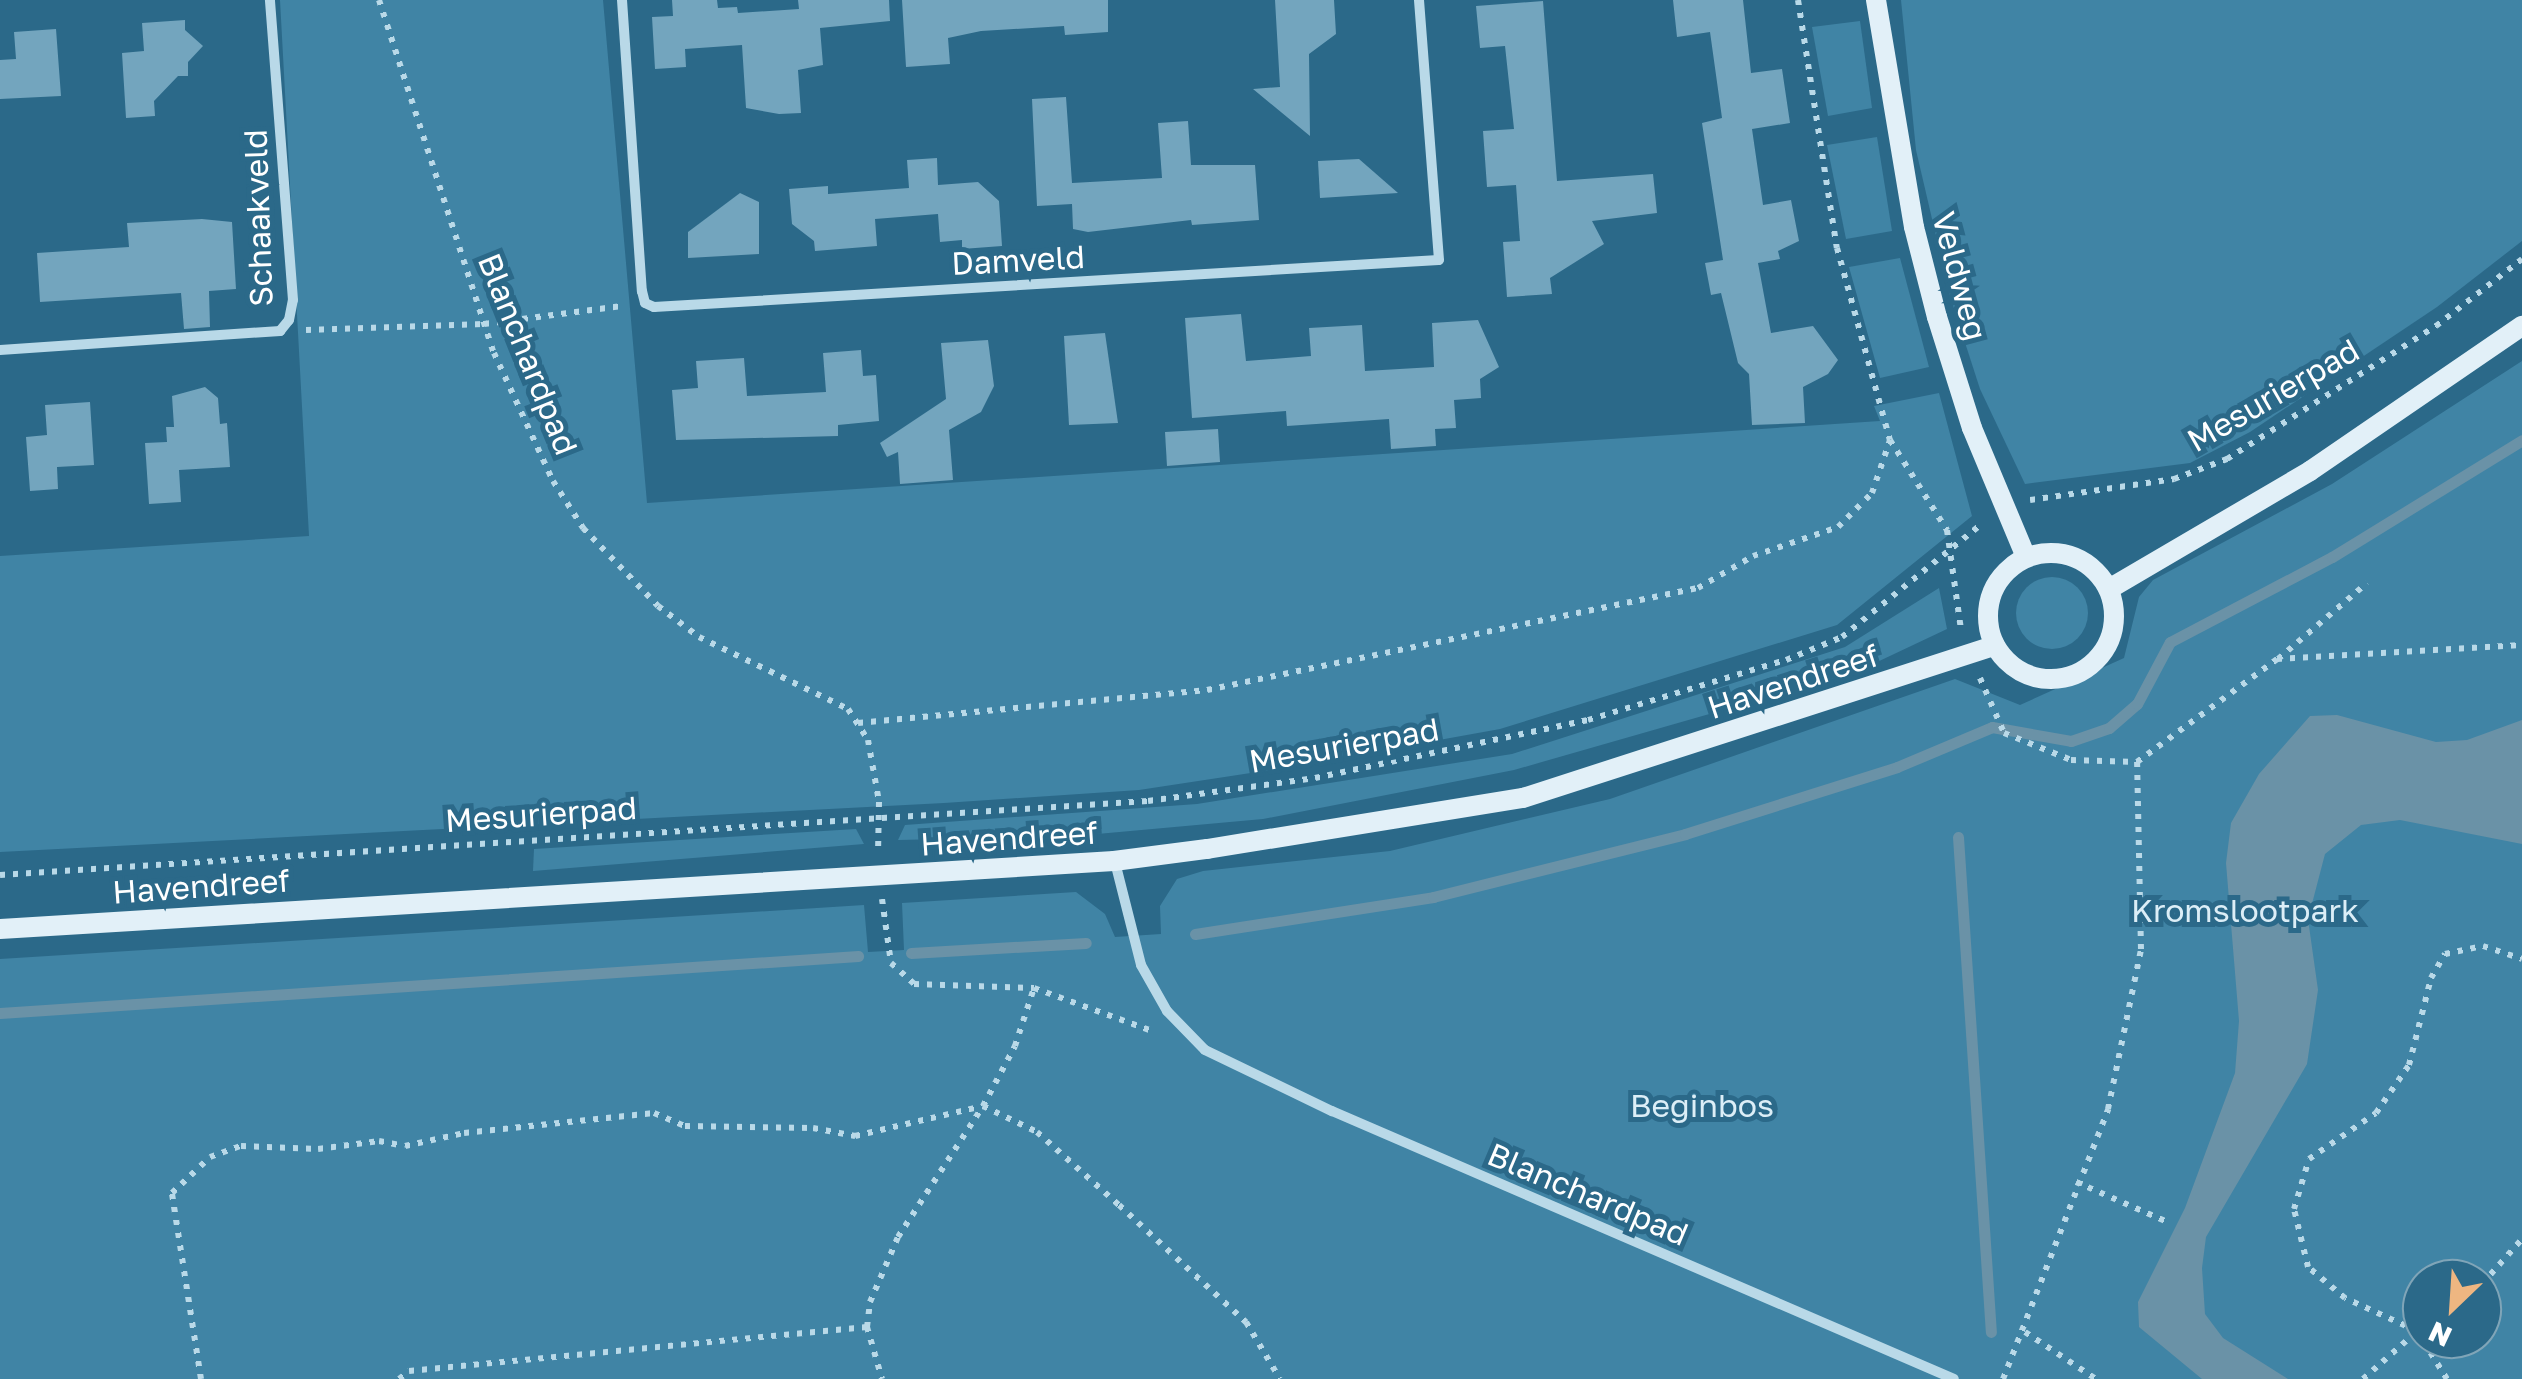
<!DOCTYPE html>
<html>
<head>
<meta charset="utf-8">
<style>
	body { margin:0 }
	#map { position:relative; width:2522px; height:1379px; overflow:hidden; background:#2b6989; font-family:"Golos Text",sans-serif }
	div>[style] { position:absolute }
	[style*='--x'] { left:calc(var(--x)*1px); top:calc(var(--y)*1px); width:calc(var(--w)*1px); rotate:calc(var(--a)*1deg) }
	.green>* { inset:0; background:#4084a5 }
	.round { border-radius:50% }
	.water>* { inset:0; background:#6a92a7 }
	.stream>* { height:11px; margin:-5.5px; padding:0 5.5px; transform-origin:5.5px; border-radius:5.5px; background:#6a92a7 }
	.building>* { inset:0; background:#73a5be }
	.path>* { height:6px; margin-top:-3px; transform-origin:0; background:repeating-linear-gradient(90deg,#b9d9e8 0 5px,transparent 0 13px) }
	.street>* { height:10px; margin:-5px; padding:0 5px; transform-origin:5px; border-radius:5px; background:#b9d9e8 }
	.secondary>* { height:20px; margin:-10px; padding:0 10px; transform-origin:10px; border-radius:10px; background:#e2f0f8 }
	.secondary>.ring { margin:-10px; padding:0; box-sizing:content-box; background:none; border:20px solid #e2f0f8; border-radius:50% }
	span { translate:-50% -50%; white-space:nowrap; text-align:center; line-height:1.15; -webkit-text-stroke:10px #2b6989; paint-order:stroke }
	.street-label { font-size:32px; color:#fff }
	.park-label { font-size:32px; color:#dceef7 }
	.north { position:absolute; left:2402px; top:1259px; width:100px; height:100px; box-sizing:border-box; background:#2b6989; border:2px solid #80a5b8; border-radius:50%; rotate:205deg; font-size:28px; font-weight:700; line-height:40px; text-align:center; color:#fff }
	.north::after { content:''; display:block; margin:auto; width:35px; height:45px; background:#eeb681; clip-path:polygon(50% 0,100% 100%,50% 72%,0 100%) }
</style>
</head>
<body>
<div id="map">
	<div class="green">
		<i style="clip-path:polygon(280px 0,603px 0,647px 503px,1880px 421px,1874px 406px,1939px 393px,1972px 516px,1837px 625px,1500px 729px,1284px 768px,1139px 790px,944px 803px,0 852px,0 556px,309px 536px)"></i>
		<i style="clip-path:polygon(1901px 0,2522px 0,2522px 241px,2437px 307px,2250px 432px,2190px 463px,2025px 484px,1980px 389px,1950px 296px,1916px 150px)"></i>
		<i style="clip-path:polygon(1860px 21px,1872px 108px,1828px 116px,1812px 27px)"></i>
		<i style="clip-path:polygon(1877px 137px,1892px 231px,1846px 239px,1827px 145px)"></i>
		<i style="clip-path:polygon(1900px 258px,1929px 367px,1880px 378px,1849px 267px)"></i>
		<i style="clip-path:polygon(evenodd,2522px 361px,2522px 1379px,0 1379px,0 959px,864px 905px,868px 952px,904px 950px,902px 903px,1076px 892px,1105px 914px,1115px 937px,1161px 934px,1160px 906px,1177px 879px,1203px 871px,1390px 851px,1610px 799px,1955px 679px,2020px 705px,2124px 658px,2139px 597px,2153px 580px,2332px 484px,2522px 361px,2422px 1279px,2482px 1279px,2482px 1339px,2422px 1339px,2422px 1279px)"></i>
		<i class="round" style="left:2016px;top:577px;width:72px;height:72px"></i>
		<i style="clip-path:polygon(1939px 588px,1947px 629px,1856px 672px,1514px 770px,1263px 819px,1075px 836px,898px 840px,905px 825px,1197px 804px,1512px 754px,1845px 647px)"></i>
		<i style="clip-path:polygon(856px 829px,864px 844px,533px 871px,534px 849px)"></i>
	</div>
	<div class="water">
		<i style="clip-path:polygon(2337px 715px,2436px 742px,2467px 740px,2522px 720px,2522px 844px,2400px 820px,2361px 825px,2325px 854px,2308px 919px,2318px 990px,2307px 1064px,2206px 1237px,2202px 1268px,2205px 1314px,2223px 1338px,2288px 1379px,2202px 1379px,2139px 1327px,2138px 1302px,2185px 1208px,2235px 1073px,2239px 1021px,2226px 863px,2231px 823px,2259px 774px,2310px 716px)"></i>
	</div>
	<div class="stream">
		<i style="--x:1958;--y:837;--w:496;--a:86.2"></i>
		<i style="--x:1195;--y:934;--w:241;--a:-8.8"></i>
		<i style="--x:1433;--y:897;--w:260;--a:-14"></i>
		<i style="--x:1685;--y:834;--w:222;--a:-17.5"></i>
		<i style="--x:1897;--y:767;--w:103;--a:-22.8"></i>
		<i style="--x:1992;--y:727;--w:80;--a:10"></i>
		<i style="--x:2071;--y:741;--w:40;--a:-18.9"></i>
		<i style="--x:2109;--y:728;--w:37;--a:-41"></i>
		<i style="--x:2137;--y:704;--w:70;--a:-62"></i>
		<i style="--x:2170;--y:642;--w:183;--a:-27.7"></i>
		<i style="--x:2332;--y:557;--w:223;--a:-31.6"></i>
		<i style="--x:911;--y:953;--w:175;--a:-3.3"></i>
		<i style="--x:0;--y:1013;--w:860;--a:-3.8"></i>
	</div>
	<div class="building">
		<i style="clip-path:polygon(672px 0,717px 0,718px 8px,737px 7px,738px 13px,799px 9px,798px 0,889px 0,890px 21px,820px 28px,823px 65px,798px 70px,801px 113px,779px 114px,746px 108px,742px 45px,685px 49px,686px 67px,655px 69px,652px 17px,673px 16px)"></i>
		<i style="clip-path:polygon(902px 0,1108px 0,1108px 32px,1065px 35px,1064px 26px,981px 31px,948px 38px,950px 64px,906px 67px)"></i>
		<i style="clip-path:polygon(1275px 0,1334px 0,1336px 34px,1309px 54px,1310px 136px,1253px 89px,1280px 87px)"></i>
		<i style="clip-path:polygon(1673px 0,1743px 0,1751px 73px,1782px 69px,1790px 123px,1752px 129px,1763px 205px,1791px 200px,1799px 241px,1778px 251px,1780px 259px,1758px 263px,1771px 333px,1813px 326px,1838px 360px,1828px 374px,1803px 387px,1805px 423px,1752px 425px,1749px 374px,1738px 363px,1721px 293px,1711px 295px,1705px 263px,1723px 260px,1702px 123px,1722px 118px,1710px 32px,1677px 37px)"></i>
		<i style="clip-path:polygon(1543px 1px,1557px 181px,1653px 174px,1657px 213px,1592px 221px,1604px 244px,1550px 278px,1552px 294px,1507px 297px,1503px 242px,1520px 241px,1516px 185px,1487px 187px,1483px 131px,1514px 129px,1505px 46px,1480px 48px,1476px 6px)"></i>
		<i style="clip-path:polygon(185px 20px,185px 30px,203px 46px,188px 62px,188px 76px,178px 76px,154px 101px,155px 116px,126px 118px,122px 53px,144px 51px,142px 23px)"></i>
		<i style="clip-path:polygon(56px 29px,61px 96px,0 99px,0 60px,16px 59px,14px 32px)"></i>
		<i style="clip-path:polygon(1066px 97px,1072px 183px,1162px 178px,1158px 123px,1188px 121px,1191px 165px,1255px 165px,1259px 220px,1192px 225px,1191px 220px,1088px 232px,1073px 229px,1072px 204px,1037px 206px,1032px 99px)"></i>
		<i style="clip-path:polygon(937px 158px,938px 185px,978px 182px,999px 201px,1002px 246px,962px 249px,962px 240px,940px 242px,938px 214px,875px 219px,877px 246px,815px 251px,814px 241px,792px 224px,789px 189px,828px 186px,828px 194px,909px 188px,907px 160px)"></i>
		<i style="clip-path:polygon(1359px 159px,1398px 193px,1320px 198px,1318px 161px)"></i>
		<i style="clip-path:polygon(740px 193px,759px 202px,759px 254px,688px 258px,688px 232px)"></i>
		<i style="clip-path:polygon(202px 219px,232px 222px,236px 289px,209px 291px,210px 327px,184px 329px,181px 293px,40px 302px,37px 253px,129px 247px,127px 223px)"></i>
		<i style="clip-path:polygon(1241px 314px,1246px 361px,1311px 356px,1309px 328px,1362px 325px,1365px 371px,1434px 367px,1432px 323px,1478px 320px,1499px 367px,1480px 379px,1481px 398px,1454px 400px,1456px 428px,1435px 429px,1436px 446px,1391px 449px,1389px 419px,1287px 426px,1286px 411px,1192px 418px,1185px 318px)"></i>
		<i style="clip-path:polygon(1105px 333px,1118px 423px,1069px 425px,1064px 336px)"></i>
		<i style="clip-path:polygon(988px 340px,994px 386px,981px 412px,949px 430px,953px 480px,900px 484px,898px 452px,887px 457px,880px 443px,946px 399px,941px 343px)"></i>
		<i style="clip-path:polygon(861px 350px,863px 376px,876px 375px,879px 421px,838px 425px,838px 436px,676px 440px,672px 390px,698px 388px,696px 361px,744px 358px,747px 396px,826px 392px,823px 353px)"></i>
		<i style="clip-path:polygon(205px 387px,218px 398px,220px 424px,227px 423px,230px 467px,179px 470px,181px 502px,149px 504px,145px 443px,167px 442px,166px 427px,174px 427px,172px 396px)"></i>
		<i style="clip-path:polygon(90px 402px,94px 465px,57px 467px,58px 489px,30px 491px,26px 437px,47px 435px,45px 405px)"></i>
		<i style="clip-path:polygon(1218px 429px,1220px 462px,1167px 466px,1165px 432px)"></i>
	</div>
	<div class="path">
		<i style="--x:379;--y:0;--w:371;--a:72"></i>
		<i style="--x:494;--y:353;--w:141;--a:65.3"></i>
		<i style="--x:553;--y:481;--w:56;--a:57.4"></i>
		<i style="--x:583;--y:528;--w:108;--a:46.1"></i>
		<i style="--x:658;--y:606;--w:51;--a:37.1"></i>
		<i style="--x:699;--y:637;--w:165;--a:25.8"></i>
		<i style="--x:848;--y:709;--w:37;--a:57"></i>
		<i style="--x:868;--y:740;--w:63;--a:79.9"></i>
		<i style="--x:879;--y:802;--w:50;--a:91.1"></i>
		<i style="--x:1798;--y:0;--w:251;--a:81.1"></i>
		<i style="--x:1837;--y:248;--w:199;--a:74.6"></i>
		<i style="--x:1890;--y:440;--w:107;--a:57.7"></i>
		<i style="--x:1947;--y:530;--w:101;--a:82"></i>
		<i style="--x:306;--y:330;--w:178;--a:-1.9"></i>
		<i style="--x:484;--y:324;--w:139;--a:-7.4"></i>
		<i style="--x:2030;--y:500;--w:146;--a:-8.3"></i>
		<i style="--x:2174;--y:479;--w:57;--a:-20.7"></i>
		<i style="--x:2227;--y:459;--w:248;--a:-32.5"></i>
		<i style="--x:2436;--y:326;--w:109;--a:-37.9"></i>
		<i style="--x:2278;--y:659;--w:117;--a:-40.5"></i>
		<i style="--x:1980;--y:678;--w:60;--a:66.4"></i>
		<i style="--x:2004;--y:733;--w:72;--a:21.9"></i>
		<i style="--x:2071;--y:760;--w:66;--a:1.7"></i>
		<i style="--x:858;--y:723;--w:351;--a:-5.4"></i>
		<i style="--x:1207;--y:690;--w:501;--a:-11.74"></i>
		<i style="--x:1698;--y:588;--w:64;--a:-30.2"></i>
		<i style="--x:1753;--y:556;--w:90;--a:-18.8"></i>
		<i style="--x:1838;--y:527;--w:48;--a:-45"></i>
		<i style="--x:1872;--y:493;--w:56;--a:-71.2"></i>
		<i style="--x:0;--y:875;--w:1150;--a:-3.69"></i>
		<i style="--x:1148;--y:801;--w:169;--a:-7.8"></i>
		<i style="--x:1315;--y:778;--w:279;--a:-12"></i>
		<i style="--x:1588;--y:720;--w:207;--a:-16.9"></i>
		<i style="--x:1786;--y:660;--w:61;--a:-22.3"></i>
		<i style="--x:1842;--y:637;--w:181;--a:-39"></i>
		<i style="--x:882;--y:899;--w:65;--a:82"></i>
		<i style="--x:891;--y:963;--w:31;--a:42"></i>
		<i style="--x:914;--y:984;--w:120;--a:1.9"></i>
		<i style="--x:1034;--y:988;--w:126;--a:20"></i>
		<i style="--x:2076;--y:1182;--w:103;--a:23.6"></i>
		<i style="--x:2482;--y:1284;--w:60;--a:-48.4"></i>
		<i style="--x:867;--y:1327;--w:54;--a:73.9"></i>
		<i style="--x:2025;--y:1332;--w:85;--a:33.5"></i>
		<i style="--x:201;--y:1379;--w:188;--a:-98.9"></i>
		<i style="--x:172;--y:1193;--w:52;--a:-43.5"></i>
		<i style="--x:210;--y:1157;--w:33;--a:-20"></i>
		<i style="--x:241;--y:1146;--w:77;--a:2.2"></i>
		<i style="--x:318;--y:1149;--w:62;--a:-7.5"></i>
		<i style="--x:379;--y:1141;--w:26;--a:11"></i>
		<i style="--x:405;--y:1146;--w:60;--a:-12.4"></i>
		<i style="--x:464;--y:1133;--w:191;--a:-6"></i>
		<i style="--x:654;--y:1113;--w:34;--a:23"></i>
		<i style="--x:685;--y:1126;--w:128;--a:0.9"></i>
		<i style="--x:813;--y:1128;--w:43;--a:10.8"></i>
		<i style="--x:855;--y:1136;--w:131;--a:-13.2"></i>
		<i style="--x:983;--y:1106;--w:60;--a:25.7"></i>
		<i style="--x:1037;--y:1132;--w:110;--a:41.7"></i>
		<i style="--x:1119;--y:1205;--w:173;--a:42.7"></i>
		<i style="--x:1246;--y:1322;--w:66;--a:59.2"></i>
		<i style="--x:399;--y:1379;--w:13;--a:-39"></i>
		<i style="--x:409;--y:1371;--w:460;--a:-5.5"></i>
		<i style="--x:867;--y:1327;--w:25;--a:-83"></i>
		<i style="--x:870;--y:1302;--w:71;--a:-66.7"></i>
		<i style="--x:898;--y:1237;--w:156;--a:-57"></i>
		<i style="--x:983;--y:1106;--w:68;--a:-61.9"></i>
		<i style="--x:1015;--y:1046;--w:61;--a:-71.9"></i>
		<i style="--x:2003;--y:1379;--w:290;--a:-68.7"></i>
		<i style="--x:2108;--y:1109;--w:163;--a:-78.3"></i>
		<i style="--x:2141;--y:949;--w:187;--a:-91.2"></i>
		<i style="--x:2137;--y:762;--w:174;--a:-36.3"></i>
		<i style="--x:2277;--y:659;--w:245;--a:-3.3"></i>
		<i style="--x:2363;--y:1379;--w:79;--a:-41.4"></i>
		<i style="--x:2447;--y:1379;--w:57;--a:-122"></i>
		<i style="--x:2417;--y:1331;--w:79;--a:-155.4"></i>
		<i style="--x:2345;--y:1298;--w:48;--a:-140"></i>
		<i style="--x:2308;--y:1267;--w:60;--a:-103.6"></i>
		<i style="--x:2294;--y:1209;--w:52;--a:-73.3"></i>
		<i style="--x:2309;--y:1159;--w:81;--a:-34.5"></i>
		<i style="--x:2376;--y:1113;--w:58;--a:-55.5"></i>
		<i style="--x:2409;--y:1065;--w:90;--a:-75.8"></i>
		<i style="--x:2431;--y:978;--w:28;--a:-60"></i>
		<i style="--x:2445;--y:954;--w:39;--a:-12"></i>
		<i style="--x:2483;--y:946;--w:41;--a:18.4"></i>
	</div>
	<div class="street">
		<i style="--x:622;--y:0;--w:292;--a:86.1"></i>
		<i style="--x:642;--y:291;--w:12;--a:76"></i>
		<i style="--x:645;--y:303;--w:10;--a:24"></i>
		<i style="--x:654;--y:307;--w:786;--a:-3.43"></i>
		<i style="--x:1439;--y:260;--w:261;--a:-94.4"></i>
		<i style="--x:0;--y:350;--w:281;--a:-3.9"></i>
		<i style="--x:280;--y:331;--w:14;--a:-51"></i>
		<i style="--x:289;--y:320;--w:20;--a:-79"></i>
		<i style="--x:293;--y:300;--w:301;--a:-94.4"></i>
		<i style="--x:1115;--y:862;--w:106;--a:75.8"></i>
		<i style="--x:1141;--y:965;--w:53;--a:60.5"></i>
		<i style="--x:1167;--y:1011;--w:54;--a:45.7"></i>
		<i style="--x:1205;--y:1050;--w:141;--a:25.7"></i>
		<i style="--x:1332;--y:1111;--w:677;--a:23.31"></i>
	</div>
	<div class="secondary">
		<i style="--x:1876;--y:0;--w:230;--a:80.5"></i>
		<i style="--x:1914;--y:227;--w:93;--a:75.7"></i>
		<i style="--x:1937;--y:317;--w:116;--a:72.5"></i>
		<i style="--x:1972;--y:428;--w:140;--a:67.3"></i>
		<i class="ring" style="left:1988px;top:553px;width:106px;height:106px"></i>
		<i style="--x:2109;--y:589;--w:233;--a:-30.4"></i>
		<i style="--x:2310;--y:471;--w:257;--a:-34.4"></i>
		<i style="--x:0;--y:929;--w:1116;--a:-3.49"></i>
		<i style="--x:1114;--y:861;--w:94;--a:-7.4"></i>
		<i style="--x:1207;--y:849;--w:320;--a:-9.2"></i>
		<i style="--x:1523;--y:798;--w:496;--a:-17.9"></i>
	</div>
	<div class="street-label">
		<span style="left:258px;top:218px;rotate:-92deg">Schaakveld</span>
		<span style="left:1018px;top:260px;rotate:-3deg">Damveld</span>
		<span style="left:1960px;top:276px;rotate:75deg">Veldweg</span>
		<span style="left:528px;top:354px;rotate:68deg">Blanchardpad</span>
		<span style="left:2273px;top:395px;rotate:-30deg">Mesurierpad</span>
		<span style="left:1793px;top:681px;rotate:-18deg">Havendreef</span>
		<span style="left:1344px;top:745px;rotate:-10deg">Mesurierpad</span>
		<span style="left:541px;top:814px;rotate:-4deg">Mesurierpad</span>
		<span style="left:1009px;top:838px;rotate:-4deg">Havendreef</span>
		<span style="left:201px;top:886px;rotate:-4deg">Havendreef</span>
		<span style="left:1588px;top:1194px;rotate:23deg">Blanchardpad</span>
	</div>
	<div class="park-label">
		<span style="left:2245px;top:910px">Kromslootpark</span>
		<span style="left:1702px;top:1105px">Beginbos</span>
	</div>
	<div class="north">N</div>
</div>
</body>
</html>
